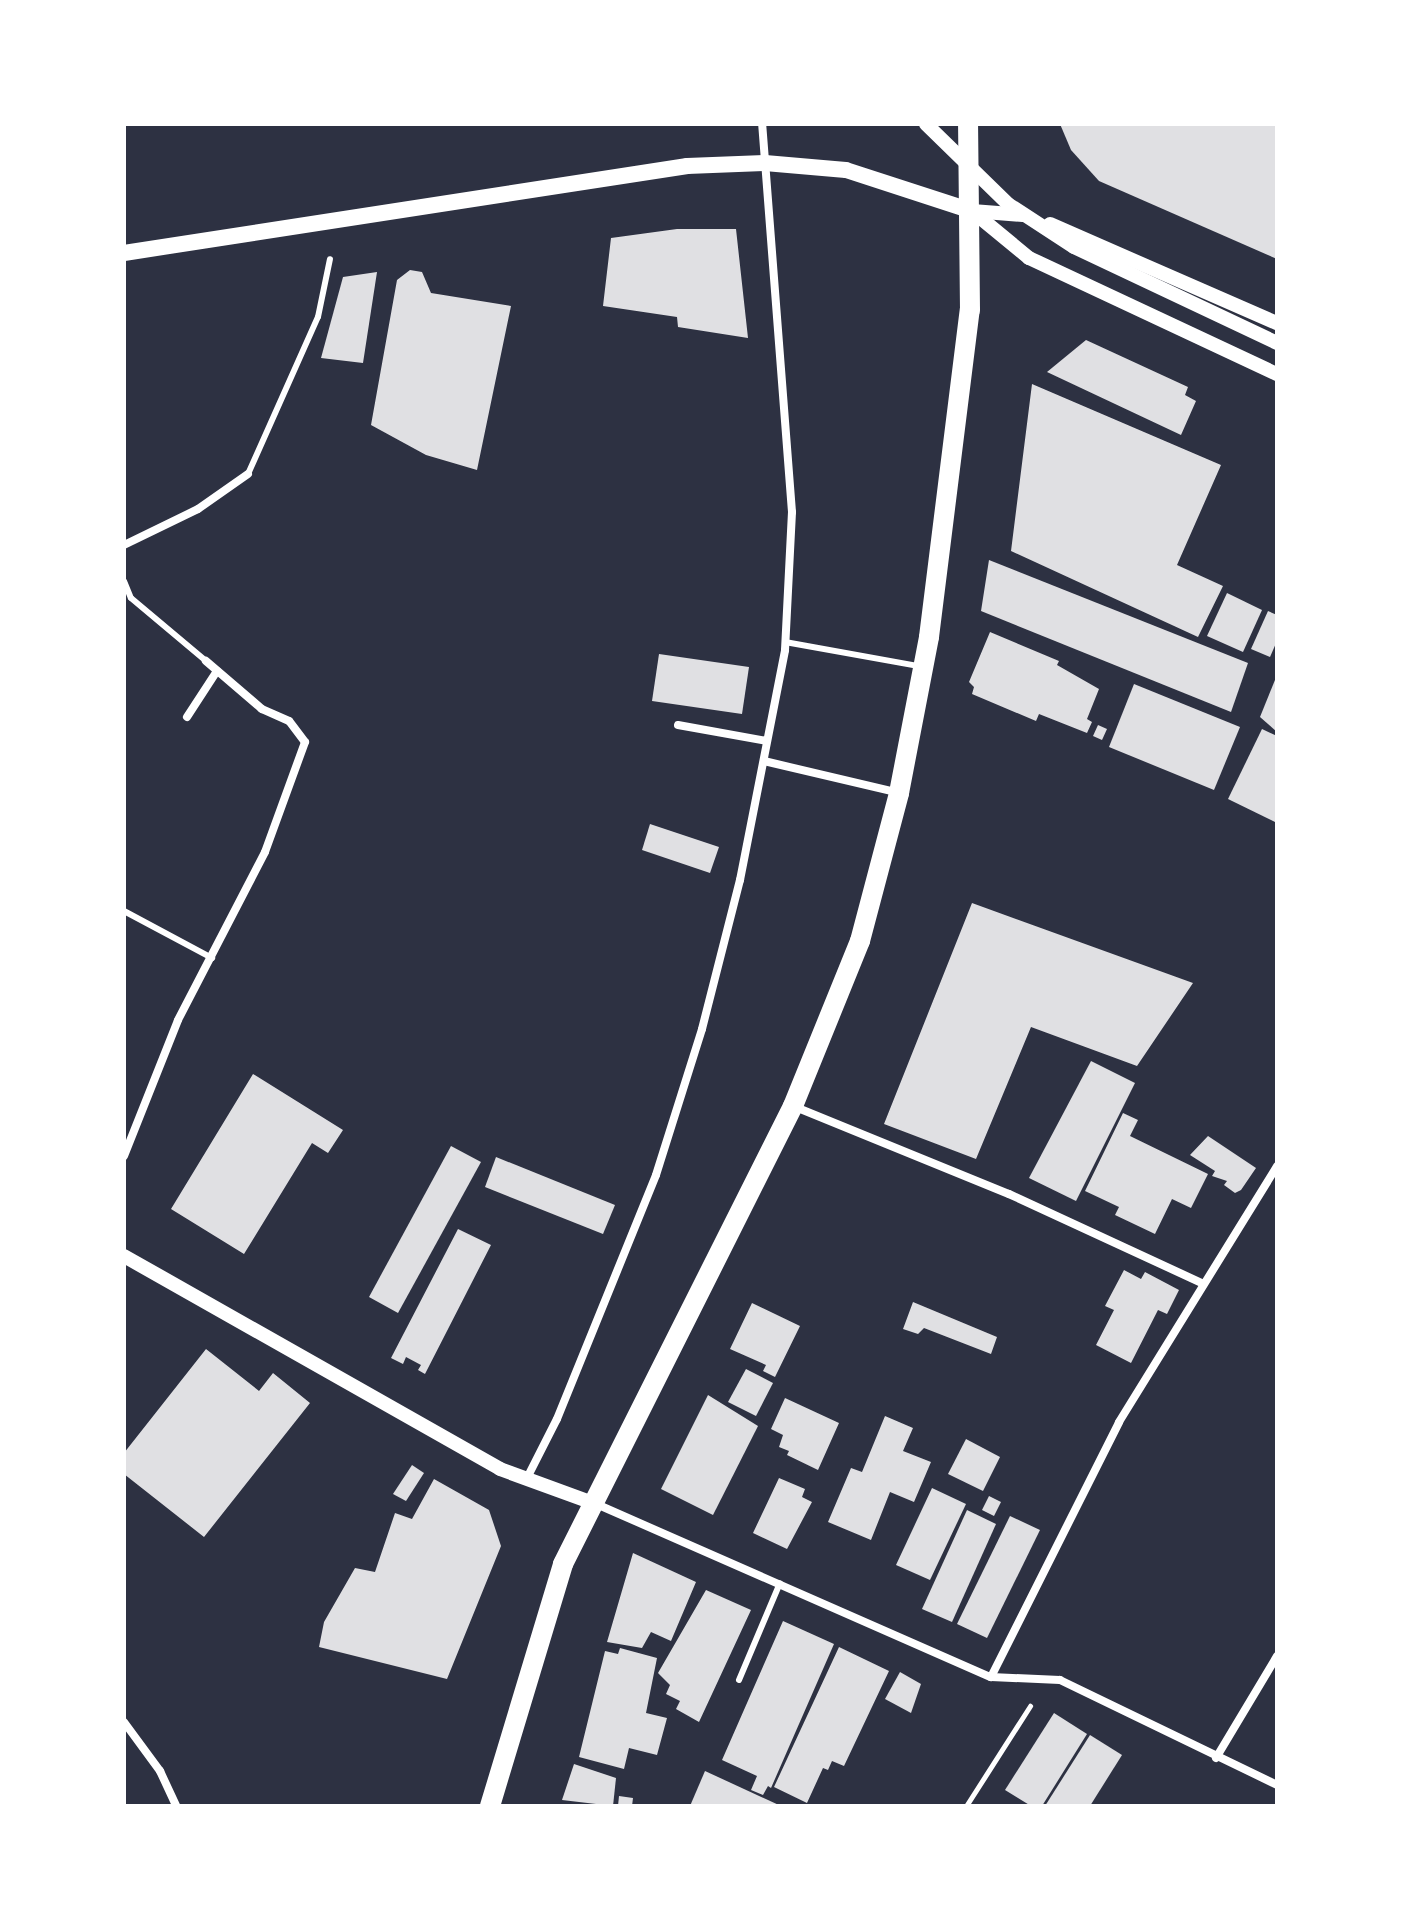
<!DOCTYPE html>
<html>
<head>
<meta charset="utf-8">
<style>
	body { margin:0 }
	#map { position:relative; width:1401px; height:1930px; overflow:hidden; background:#2d3142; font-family:"Source Sans 3",sans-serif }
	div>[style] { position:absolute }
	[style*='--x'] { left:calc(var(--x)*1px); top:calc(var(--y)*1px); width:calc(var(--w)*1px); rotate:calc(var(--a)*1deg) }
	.building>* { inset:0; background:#e0e0e3 }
	.path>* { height:5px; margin:-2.5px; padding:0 2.5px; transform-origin:2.5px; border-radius:2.5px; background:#fff }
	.service>* { height:6px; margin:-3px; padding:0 3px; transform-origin:3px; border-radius:3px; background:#fff }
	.minor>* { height:8px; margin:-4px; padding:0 4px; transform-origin:4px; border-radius:4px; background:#fff }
	.tertiary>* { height:14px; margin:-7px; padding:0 7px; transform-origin:7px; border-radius:7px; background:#fff }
	.secondary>* { height:16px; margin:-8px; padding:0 8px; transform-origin:8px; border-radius:8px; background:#fff }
	.primary>* { height:20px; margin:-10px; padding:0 10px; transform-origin:10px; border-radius:10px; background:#fff }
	span { translate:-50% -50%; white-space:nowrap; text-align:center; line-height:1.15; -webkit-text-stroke:7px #fff; paint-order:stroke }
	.frame { position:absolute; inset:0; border:126px solid #fff; pointer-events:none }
</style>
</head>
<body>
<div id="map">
	<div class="building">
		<i style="clip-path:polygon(1060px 124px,1277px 124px,1277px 259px,1099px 181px,1071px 150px)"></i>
		<i style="clip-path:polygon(677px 229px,736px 229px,748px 338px,678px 327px,677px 317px,603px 306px,611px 238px)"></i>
		<i style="clip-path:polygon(410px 270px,422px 272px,431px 293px,511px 306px,477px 470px,426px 455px,371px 425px,397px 280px)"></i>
		<i style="clip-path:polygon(377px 272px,363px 363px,321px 358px,343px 277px)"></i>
		<i style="clip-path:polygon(1086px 340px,1188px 387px,1185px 395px,1196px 401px,1181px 435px,1047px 372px)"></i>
		<i style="clip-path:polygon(1032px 384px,1221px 465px,1177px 565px,1223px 586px,1198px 637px,1011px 551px)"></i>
		<i style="clip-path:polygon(989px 560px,1248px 663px,1231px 712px,981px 611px)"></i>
		<i style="clip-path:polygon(1227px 593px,1262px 610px,1243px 652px,1207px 636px)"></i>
		<i style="clip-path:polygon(1268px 611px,1277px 615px,1277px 641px,1270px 657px,1251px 649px)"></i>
		<i style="clip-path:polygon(990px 632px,1059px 661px,1057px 665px,1099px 689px,1087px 719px,1092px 722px,1087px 733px,1039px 714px,1036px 721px,972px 694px,974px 687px,969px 682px)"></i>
		<i style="clip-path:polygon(659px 654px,749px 667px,742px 714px,652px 701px)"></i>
		<i style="clip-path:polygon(1277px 675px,1277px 732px,1260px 717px)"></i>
		<i style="clip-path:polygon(1134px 684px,1240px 727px,1214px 790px,1109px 747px)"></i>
		<i style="clip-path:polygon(1098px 725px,1107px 729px,1102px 740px,1093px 736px)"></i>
		<i style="clip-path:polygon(1262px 729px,1277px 736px,1277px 823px,1228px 799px)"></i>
		<i style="clip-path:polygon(650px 824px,719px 847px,710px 873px,642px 850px)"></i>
		<i style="clip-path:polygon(972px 903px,1193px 983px,1137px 1066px,1031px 1027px,976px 1159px,884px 1124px)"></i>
		<i style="clip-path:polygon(1091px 1061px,1135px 1083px,1076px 1201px,1029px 1178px)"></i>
		<i style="clip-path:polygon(253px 1074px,343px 1130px,328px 1153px,312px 1143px,244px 1254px,171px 1209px)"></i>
		<i style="clip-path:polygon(1123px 1113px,1138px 1120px,1130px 1136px,1208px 1174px,1191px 1208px,1172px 1199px,1155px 1234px,1115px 1215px,1119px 1207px,1085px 1191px)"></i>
		<i style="clip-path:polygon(1208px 1136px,1256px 1168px,1241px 1190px,1235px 1193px,1224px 1185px,1227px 1181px,1212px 1176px,1215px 1171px,1190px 1155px)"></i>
		<i style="clip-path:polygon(451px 1146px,481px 1162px,398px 1313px,369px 1297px)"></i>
		<i style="clip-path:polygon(496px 1157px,615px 1205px,603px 1234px,485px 1187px)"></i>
		<i style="clip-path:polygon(458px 1229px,491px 1245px,425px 1374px,418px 1370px,421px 1365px,406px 1357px,403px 1364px,391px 1358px)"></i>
		<i style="clip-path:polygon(1124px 1270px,1141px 1279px,1145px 1272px,1179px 1290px,1167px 1314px,1158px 1310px,1131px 1363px,1096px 1345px,1114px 1310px,1105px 1306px)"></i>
		<i style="clip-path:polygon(913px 1302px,997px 1337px,991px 1354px,924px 1328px,918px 1334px,903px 1329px)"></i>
		<i style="clip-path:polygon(752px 1303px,800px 1326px,775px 1377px,763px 1371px,766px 1365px,730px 1349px)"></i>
		<i style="clip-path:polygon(206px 1349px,259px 1391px,273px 1373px,310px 1403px,204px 1537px,124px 1474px,124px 1453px)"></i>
		<i style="clip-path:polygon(746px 1369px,773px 1383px,756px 1416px,728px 1402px)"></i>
		<i style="clip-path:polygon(708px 1395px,758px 1426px,713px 1515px,661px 1489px)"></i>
		<i style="clip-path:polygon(785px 1398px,839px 1423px,818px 1470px,787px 1455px,789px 1451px,779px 1447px,783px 1435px,771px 1429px)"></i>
		<i style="clip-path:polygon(885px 1416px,913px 1428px,903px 1451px,931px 1462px,914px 1502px,890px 1492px,871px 1540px,828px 1522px,851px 1468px,862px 1472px)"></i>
		<i style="clip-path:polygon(966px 1439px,1000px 1457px,983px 1491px,948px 1474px)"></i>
		<i style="clip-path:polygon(412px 1465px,424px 1473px,406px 1501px,393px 1494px)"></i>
		<i style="clip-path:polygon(779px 1478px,805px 1489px,802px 1497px,812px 1502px,787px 1549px,753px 1533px)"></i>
		<i style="clip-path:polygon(434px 1479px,489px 1510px,501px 1546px,447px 1679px,319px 1647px,324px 1622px,355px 1568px,375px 1572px,395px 1513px,412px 1519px)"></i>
		<i style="clip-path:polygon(932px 1488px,966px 1504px,930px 1580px,896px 1565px)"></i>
		<i style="clip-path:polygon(989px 1496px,1001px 1502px,994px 1516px,982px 1510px)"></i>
		<i style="clip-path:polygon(967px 1510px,996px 1524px,952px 1622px,922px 1609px)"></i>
		<i style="clip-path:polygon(1010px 1516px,1040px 1530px,987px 1638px,957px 1624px)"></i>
		<i style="clip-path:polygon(633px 1553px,696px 1582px,671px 1641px,651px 1632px,642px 1648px,607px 1642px)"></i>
		<i style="clip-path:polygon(706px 1590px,751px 1610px,699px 1722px,676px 1709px,680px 1701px,666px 1694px,670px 1685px,658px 1673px)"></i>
		<i style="clip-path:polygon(783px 1621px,834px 1644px,771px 1788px,768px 1786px,763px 1795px,751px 1790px,757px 1776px,722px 1760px)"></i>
		<i style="clip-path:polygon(839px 1647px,889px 1671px,844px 1766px,832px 1761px,828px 1770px,823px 1768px,807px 1803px,774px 1787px)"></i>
		<i style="clip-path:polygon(620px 1648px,657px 1658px,646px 1713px,667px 1718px,657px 1755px,629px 1748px,624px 1769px,579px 1757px,605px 1651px,618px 1654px)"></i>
		<i style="clip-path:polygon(900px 1672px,921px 1684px,911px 1713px,885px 1699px)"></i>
		<i style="clip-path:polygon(1054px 1713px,1087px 1734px,1042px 1806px,1031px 1806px,1005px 1790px)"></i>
		<i style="clip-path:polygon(1090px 1735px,1122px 1755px,1090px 1806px,1045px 1806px)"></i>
		<i style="clip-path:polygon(574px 1764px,616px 1778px,613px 1806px,562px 1800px)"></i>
		<i style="clip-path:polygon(705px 1771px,781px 1806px,690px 1806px)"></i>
		<i style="clip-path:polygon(619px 1796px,633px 1798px,632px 1806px,618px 1806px)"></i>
	</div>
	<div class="path">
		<i style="--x:966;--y:1806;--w:119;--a:-57.4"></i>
	</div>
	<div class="service">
		<i style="--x:248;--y:474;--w:172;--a:-66"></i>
		<i style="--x:318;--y:317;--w:59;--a:-78.3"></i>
		<i style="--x:124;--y:581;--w:18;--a:68"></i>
		<i style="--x:131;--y:598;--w:98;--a:40"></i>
		<i style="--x:785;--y:642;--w:136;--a:10.2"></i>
		<i style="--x:124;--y:911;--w:100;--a:28.1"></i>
		<i style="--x:739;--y:1680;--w:105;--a:-67.1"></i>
	</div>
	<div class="minor">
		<i style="--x:124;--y:545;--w:82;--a:-25.9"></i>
		<i style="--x:198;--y:509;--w:61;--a:-35"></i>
		<i style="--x:187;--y:717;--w:55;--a:-56.9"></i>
		<i style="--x:678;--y:725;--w:90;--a:10.2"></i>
		<i style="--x:764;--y:761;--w:139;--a:13.3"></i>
		<i style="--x:793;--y:1106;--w:233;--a:22.2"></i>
		<i style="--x:1009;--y:1194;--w:213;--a:24.8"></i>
		<i style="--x:124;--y:1156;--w:146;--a:-68.3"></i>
		<i style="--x:178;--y:1020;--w:189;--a:-62.6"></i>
		<i style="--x:265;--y:852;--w:117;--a:-70"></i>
		<i style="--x:305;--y:742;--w:26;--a:-127"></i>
		<i style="--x:289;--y:721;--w:30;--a:-156"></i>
		<i style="--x:262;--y:709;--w:74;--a:-139.4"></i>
		<i style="--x:526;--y:1480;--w:68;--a:-63.1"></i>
		<i style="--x:557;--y:1419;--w:263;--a:-67.9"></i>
		<i style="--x:656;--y:1175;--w:153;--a:-72.5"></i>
		<i style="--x:702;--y:1029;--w:154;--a:-75.7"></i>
		<i style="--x:740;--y:880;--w:234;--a:-78.9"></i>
		<i style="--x:785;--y:650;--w:138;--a:-87.1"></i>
		<i style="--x:792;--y:512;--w:389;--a:-94.4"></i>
		<i style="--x:594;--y:1503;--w:433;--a:23.7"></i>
		<i style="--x:991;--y:1677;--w:69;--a:2.5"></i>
		<i style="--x:1060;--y:1680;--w:241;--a:25.8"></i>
		<i style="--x:991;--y:1677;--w:285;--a:-63.3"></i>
		<i style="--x:1119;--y:1422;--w:301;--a:-58.3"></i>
		<i style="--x:124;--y:1722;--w:61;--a:53.7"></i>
		<i style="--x:160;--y:1771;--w:38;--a:65"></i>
		<i style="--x:1216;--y:1758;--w:119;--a:-59.1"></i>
	</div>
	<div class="tertiary">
		<i style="--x:926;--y:124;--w:115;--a:44.3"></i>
		<i style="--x:1008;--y:204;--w:79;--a:33.1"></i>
		<i style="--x:1074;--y:247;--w:225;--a:25.3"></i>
		<i style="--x:972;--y:211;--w:74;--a:39.5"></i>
		<i style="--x:1029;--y:258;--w:274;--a:25.1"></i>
		<i style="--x:972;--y:211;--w:51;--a:4.5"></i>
		<i style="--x:1050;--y:224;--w:248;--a:23.6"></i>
		<i style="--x:124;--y:1256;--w:432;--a:29.5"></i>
		<i style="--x:500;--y:1469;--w:99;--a:20.1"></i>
	</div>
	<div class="secondary">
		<i style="--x:124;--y:253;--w:570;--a:-8.78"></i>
		<i style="--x:687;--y:166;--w:78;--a:-2.2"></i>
		<i style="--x:765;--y:163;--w:81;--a:4.9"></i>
		<i style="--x:846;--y:170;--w:133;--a:18"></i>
	</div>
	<div class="primary">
		<i style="--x:490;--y:1806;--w:253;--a:-73.2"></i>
		<i style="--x:563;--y:1564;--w:513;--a:-63.33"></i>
		<i style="--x:793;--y:1106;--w:178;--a:-67.9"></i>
		<i style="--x:860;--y:941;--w:153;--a:-75.2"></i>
		<i style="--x:899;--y:793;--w:159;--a:-79.1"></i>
		<i style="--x:929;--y:637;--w:330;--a:-82.9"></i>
		<i style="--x:970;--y:310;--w:186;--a:-90.6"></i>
	</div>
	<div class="frame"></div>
</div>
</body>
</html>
